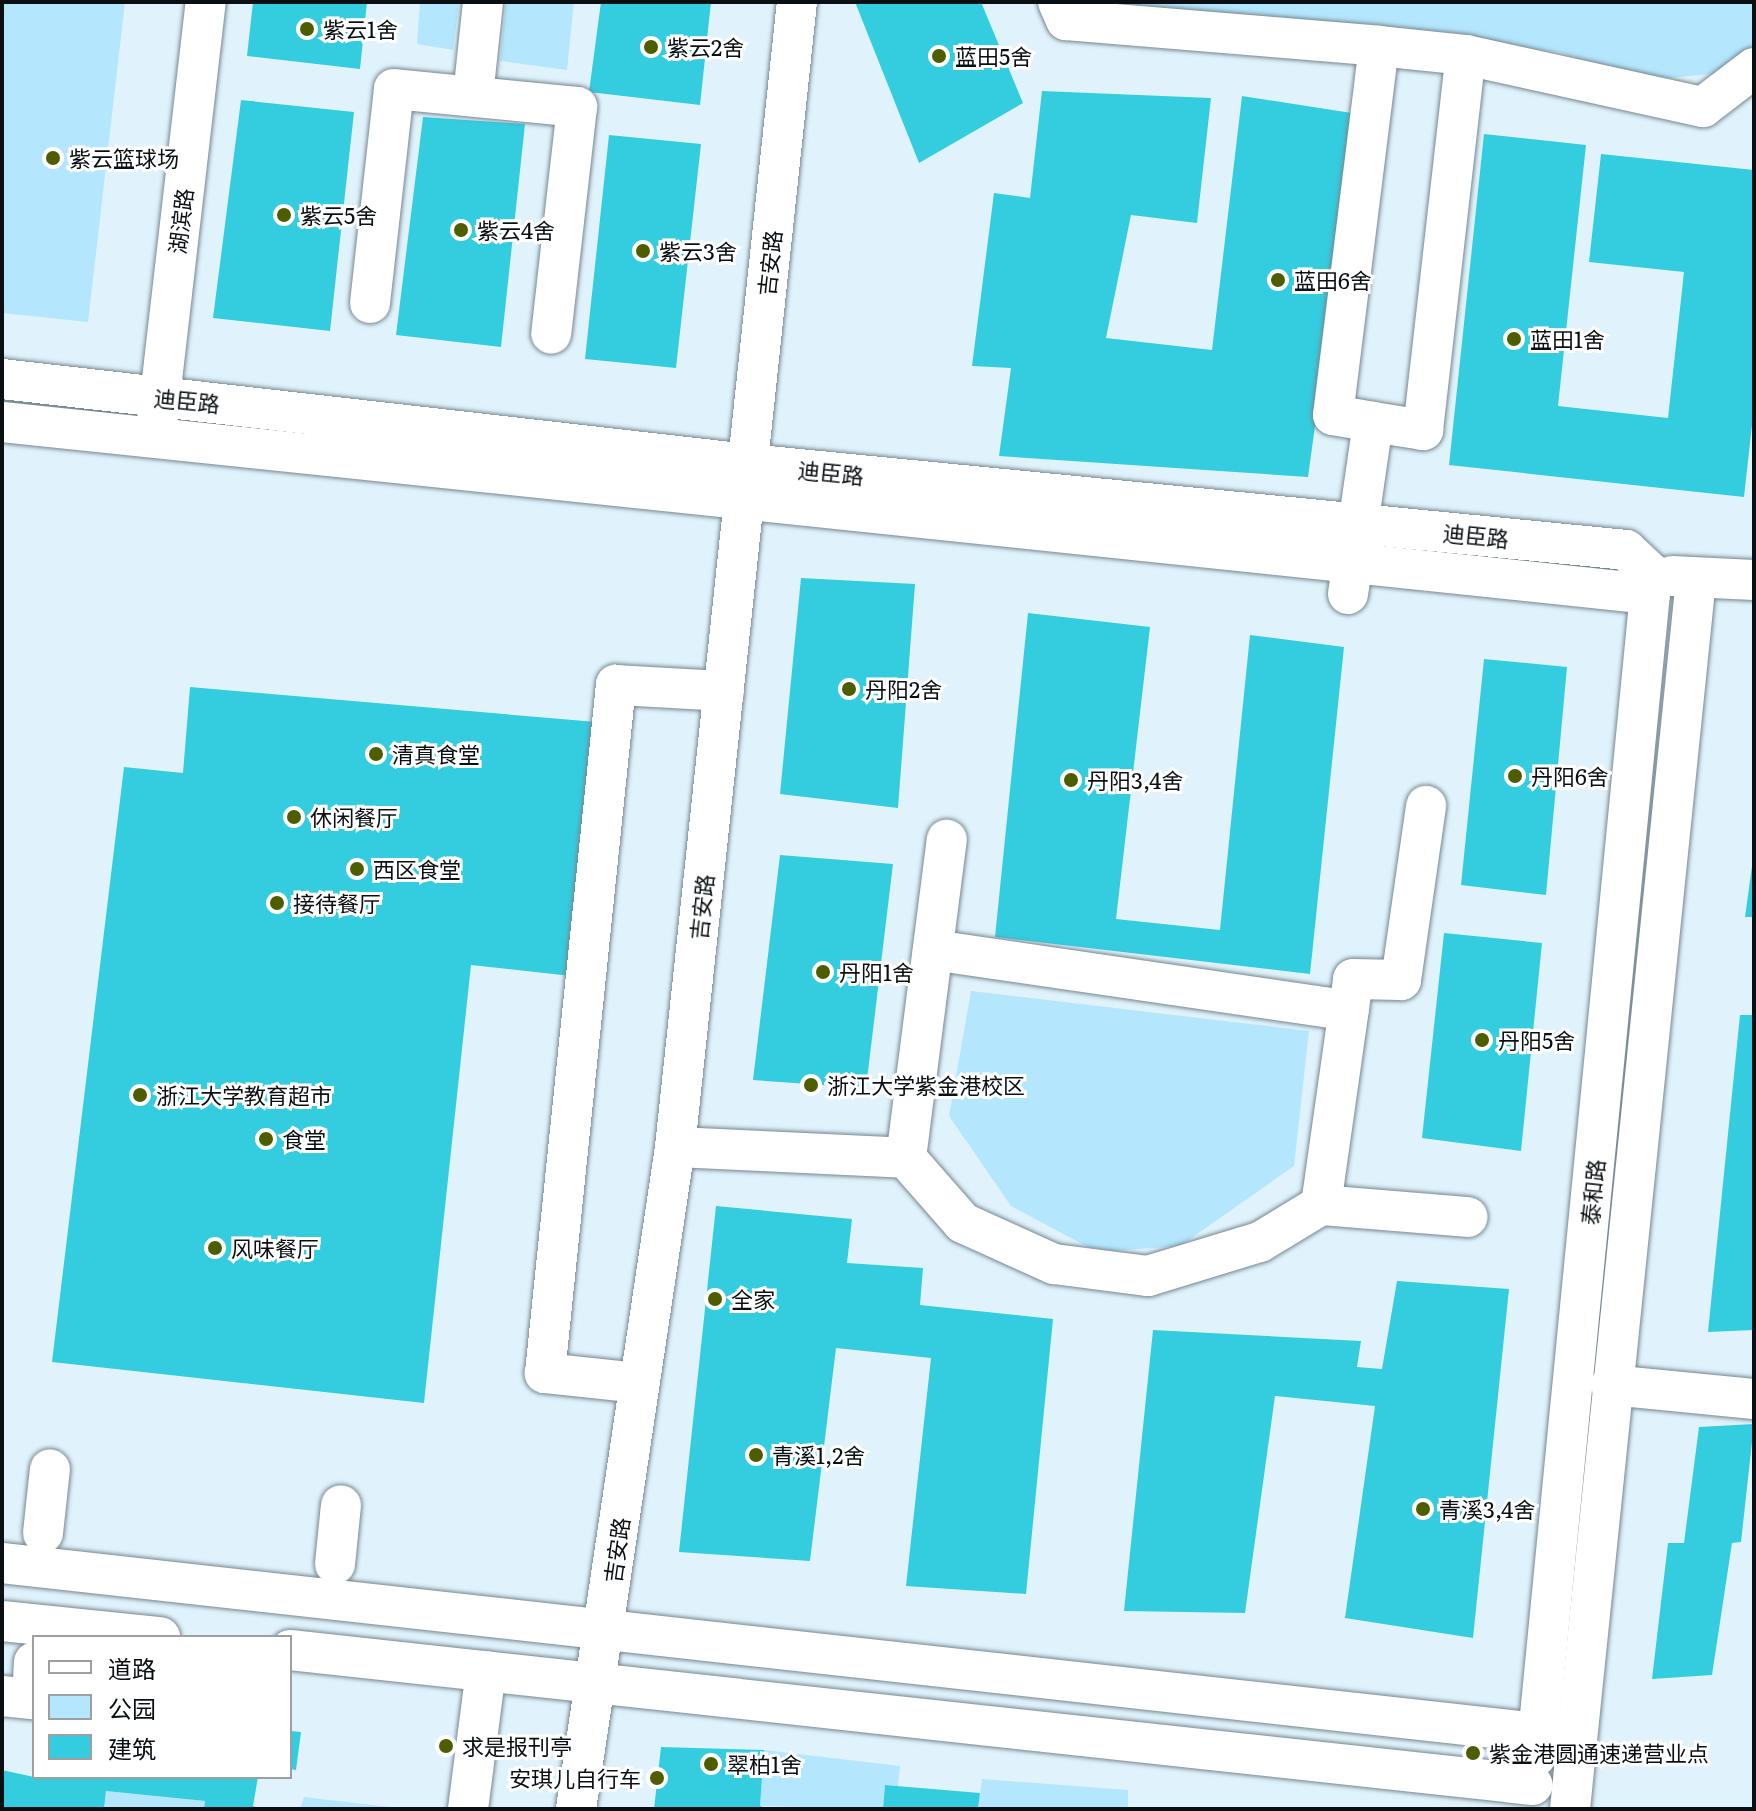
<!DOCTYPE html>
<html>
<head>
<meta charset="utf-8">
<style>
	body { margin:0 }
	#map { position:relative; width:1756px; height:1811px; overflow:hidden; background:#e0f3fc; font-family:Literata,"Noto Sans SC",serif }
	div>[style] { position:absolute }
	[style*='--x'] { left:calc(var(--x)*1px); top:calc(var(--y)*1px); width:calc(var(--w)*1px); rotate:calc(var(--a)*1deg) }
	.green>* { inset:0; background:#b4e6fd }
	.building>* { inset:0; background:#33cddf }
	.roads { filter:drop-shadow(0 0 2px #768790) drop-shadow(0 0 2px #768790) }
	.minor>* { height:40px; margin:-20px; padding:0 20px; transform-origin:20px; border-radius:20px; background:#fff }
	.dots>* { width:22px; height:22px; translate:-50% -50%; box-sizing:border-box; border:4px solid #fff; border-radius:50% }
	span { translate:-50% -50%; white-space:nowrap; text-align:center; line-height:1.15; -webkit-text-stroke:6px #fff; paint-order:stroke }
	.poi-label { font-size:22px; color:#090f12 }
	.left { translate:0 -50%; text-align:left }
	.right { translate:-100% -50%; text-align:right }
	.street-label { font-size:22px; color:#090f12 }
	.frame { position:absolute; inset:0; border:4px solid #090f12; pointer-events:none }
	.legend { position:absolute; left:32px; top:1635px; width:260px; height:144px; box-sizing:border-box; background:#fff; border:2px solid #9d9fa0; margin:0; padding:10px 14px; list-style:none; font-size:24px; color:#090f12 }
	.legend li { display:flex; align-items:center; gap:16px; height:40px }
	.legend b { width:40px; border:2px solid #9d9fa0 }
</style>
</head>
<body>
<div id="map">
	<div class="green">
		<i style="clip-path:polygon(2px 2px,125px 2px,88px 322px,2px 313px)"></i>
		<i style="clip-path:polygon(420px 2px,459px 2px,453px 50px,417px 44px)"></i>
		<i style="clip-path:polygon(506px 2px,574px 2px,567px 70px,500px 61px)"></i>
		<i style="clip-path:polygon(1072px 2px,1754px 2px,1754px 45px,1722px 73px,1647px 80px,1559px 52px)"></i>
		<i style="clip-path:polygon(971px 991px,1309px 1031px,1294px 1166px,1180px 1246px,1097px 1252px,1011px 1206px,949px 1116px)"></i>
		<i style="clip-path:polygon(764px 1750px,900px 1766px,898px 1786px,885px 1785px,883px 1809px,760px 1806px)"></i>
		<i style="clip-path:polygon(982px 1779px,1128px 1790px,1128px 1808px,978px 1809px)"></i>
		<i style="clip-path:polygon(106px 1791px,205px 1801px,204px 1809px,104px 1809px)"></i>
		<i style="clip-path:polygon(304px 1797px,406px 1809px,300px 1809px)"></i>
	</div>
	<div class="building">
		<i style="clip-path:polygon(253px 2px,367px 2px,360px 69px,247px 56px)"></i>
		<i style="clip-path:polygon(601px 2px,711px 2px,700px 105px,589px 92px)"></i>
		<i style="clip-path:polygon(855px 2px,981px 2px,1023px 103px,919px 163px)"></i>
		<i style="clip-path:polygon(1042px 91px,1211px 98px,1197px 223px,1131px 215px,1106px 338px,1212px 350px,1242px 96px,1358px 114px,1308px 477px,999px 456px,1011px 368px,972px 366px,994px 193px,1030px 198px)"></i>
		<i style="clip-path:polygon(241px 100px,354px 112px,330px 331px,213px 318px)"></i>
		<i style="clip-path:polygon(423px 117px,525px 124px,501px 347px,396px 335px)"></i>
		<i style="clip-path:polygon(1484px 134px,1586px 145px,1558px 406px,1668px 418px,1684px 272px,1589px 262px,1601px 154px,1754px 170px,1754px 407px,1744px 497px,1449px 465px)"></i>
		<i style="clip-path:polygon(609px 135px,701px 144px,676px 368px,585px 359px)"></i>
		<i style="clip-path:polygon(801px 578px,915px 584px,898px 808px,780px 794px)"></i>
		<i style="clip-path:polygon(1028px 613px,1150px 627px,1116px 919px,1220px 930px,1250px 635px,1344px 647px,1310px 974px,995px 937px)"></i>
		<i style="clip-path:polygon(1484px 659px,1567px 667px,1546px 895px,1461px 885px)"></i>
		<i style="clip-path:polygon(190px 687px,608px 723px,580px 977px,471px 965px,424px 1403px,52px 1362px,124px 767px,183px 773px)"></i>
		<i style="clip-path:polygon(780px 855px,893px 864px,866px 1088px,753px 1080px)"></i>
		<i style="clip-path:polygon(1752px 866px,1754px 917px,1745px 917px)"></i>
		<i style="clip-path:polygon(1444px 933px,1542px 943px,1521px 1151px,1422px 1138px)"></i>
		<i style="clip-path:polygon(1740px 1015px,1754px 1015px,1754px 1330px,1708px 1332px)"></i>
		<i style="clip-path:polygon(716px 1206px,852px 1219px,847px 1263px,923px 1268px,920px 1305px,1053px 1319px,1026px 1594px,906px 1586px,931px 1358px,836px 1348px,810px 1561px,679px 1552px)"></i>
		<i style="clip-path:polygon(1397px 1281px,1509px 1289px,1473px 1638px,1345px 1618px,1375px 1406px,1275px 1396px,1245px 1613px,1124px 1611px,1153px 1330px,1361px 1341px,1357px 1367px,1382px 1369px)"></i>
		<i style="clip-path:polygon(1754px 1424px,1741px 1542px,1732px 1543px,1712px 1675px,1652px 1679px,1668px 1543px,1684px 1543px,1699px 1427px)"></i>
		<i style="clip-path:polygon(290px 1731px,301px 1732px,296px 1770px,290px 1769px)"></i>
		<i style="clip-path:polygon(661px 1747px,764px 1750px,760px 1806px,768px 1809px,654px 1809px)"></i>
		<i style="clip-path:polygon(2px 1770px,34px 1777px,258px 1777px,253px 1806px,259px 1809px,204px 1809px,205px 1801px,106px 1791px,104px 1809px,2px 1809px)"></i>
		<i style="clip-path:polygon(885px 1785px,980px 1793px,978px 1809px,883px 1809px)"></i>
	</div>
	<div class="roads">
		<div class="minor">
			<i style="--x:1058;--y:2;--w:20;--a:66"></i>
			<i style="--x:1066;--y:20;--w:314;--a:4.7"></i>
			<i style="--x:1466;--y:55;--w:243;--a:12.4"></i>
			<i style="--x:1703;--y:107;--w:64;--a:-37.4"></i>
			<i style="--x:473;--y:96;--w:95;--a:-83.9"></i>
			<i style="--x:370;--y:303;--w:215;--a:-83.6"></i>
			<i style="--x:394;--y:89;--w:184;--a:5.6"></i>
			<i style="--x:577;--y:107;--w:228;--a:96.5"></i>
			<i style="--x:2;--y:379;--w:751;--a:6.5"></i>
			<i style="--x:748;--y:464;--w:882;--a:5.59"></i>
			<i style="--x:1626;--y:550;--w:35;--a:43"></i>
			<i style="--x:2;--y:422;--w:1657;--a:5.96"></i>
			<i style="--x:157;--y:423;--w:424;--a:-83.4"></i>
			<i style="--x:1672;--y:576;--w:82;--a:2.8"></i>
			<i style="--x:1348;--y:594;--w:174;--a:-81.7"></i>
			<i style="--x:1373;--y:422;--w:51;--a:9.1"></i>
			<i style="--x:1423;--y:430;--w:377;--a:-83.5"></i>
			<i style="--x:1466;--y:55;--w:87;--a:-174.1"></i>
			<i style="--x:1379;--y:46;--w:372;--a:97.1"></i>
			<i style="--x:1333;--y:415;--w:41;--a:9.9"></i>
			<i style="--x:933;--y:950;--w:420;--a:8.3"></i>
			<i style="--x:675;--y:1147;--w:231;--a:2.7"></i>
			<i style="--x:906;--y:1158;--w:86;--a:48.8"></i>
			<i style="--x:963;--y:1223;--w:100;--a:24.3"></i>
			<i style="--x:1054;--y:1264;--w:95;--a:7.3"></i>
			<i style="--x:1148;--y:1276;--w:117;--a:-16.9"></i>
			<i style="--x:1260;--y:1242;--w:71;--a:-31.2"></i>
			<i style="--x:1321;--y:1205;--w:147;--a:4.7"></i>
			<i style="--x:906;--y:1158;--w:321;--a:-82.7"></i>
			<i style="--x:1321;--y:1205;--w:228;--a:-81.9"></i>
			<i style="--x:1353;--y:979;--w:48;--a:1.2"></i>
			<i style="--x:1401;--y:980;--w:176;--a:-81.8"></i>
			<i style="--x:639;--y:1383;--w:95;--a:-173.9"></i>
			<i style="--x:545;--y:1373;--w:692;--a:-84.11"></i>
			<i style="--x:616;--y:685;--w:108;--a:3.2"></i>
			<i style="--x:1611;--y:1385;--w:144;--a:5.6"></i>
			<i style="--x:43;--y:1533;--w:64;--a:-83.8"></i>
			<i style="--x:2;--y:1563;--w:1545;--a:6.32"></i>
			<i style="--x:335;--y:1564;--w:59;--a:-84.2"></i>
			<i style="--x:2;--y:1621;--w:159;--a:5.8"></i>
			<i style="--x:290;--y:1650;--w:1250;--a:6.2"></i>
			<i style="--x:2;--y:1696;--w:30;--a:6"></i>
			<i style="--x:32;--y:1699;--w:37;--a:-87"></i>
			<i style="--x:1536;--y:1756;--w:1188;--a:-84.4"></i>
			<i style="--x:468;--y:1809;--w:139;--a:-82.6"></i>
			<i style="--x:576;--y:1809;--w:669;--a:-81.49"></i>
			<i style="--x:675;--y:1147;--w:1151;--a:-83.92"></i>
			<i style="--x:1570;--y:1809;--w:1236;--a:-84.15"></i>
		</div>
	</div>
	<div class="dots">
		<i style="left:307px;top:29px;background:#4e5d00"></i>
		<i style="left:651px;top:47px;background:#4e5d00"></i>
		<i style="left:939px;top:56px;background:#4e5d00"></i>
		<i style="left:53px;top:158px;background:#4e5d00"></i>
		<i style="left:284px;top:215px;background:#4e5d00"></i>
		<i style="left:461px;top:230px;background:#4e5d00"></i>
		<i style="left:643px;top:251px;background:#4e5d00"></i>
		<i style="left:1278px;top:280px;background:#4e5d00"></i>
		<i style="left:1514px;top:339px;background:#4e5d00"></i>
		<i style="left:849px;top:689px;background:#4e5d00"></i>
		<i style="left:376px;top:754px;background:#4e5d00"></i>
		<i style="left:1515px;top:776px;background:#4e5d00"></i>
		<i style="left:1071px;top:780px;background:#4e5d00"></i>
		<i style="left:294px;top:817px;background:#4e5d00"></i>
		<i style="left:357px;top:869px;background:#4e5d00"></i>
		<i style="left:277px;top:903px;background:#4e5d00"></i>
		<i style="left:823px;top:972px;background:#4e5d00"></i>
		<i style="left:1482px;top:1040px;background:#4e5d00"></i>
		<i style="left:811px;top:1085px;background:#4e5d00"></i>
		<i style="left:140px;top:1095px;background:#4e5d00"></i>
		<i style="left:266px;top:1139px;background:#4e5d00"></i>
		<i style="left:215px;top:1248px;background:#4e5d00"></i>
		<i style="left:715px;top:1299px;background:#4e5d00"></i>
		<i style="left:756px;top:1455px;background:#4e5d00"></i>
		<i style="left:1423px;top:1509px;background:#4e5d00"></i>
		<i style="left:446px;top:1746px;background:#4e5d00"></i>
		<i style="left:1473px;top:1753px;background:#4e5d00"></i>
		<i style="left:711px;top:1764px;background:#4e5d00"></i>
		<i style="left:657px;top:1778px;background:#4e5d00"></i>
	</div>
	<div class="poi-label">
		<span class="left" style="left:323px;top:29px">紫云1舍</span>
		<span class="left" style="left:667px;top:47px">紫云2舍</span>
		<span class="left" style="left:955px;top:56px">蓝田5舍</span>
		<span class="left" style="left:69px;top:158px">紫云篮球场</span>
		<span class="left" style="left:300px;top:215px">紫云5舍</span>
		<span class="left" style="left:477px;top:230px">紫云4舍</span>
		<span class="left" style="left:659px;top:251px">紫云3舍</span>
		<span class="left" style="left:1294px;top:280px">蓝田6舍</span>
		<span class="left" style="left:1530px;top:339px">蓝田1舍</span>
		<span class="left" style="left:865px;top:689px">丹阳2舍</span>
		<span class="left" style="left:392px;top:754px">清真食堂</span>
		<span class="left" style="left:1531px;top:776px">丹阳6舍</span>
		<span class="left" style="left:1087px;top:780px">丹阳3,4舍</span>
		<span class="left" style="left:310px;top:817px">休闲餐厅</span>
		<span class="left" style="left:373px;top:869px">西区食堂</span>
		<span class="left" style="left:293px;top:903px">接待餐厅</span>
		<span class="left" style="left:839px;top:972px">丹阳1舍</span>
		<span class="left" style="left:1498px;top:1040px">丹阳5舍</span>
		<span class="left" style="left:827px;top:1085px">浙江大学紫金港校区</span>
		<span class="left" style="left:156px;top:1095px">浙江大学教育超市</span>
		<span class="left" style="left:282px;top:1139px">食堂</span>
		<span class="left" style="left:231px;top:1248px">风味餐厅</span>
		<span class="left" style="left:731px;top:1299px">全家</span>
		<span class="left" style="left:772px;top:1455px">青溪1,2舍</span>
		<span class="left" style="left:1439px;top:1509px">青溪3,4舍</span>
		<span class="left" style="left:462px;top:1746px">求是报刊亭</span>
		<span class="left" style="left:1489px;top:1753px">紫金港圆通速递营业点</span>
		<span class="left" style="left:727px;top:1764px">翠柏1舍</span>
		<span class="right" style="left:641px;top:1778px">安琪儿自行车</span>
	</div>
	<div class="street-label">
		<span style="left:180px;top:221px;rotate:-83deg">湖滨路</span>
		<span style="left:769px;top:263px;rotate:-84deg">吉安路</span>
		<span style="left:187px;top:400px;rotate:6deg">迪臣路</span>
		<span style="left:831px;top:472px;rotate:6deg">迪臣路</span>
		<span style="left:1476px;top:535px;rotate:6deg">迪臣路</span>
		<span style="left:701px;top:907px;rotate:-84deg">吉安路</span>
		<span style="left:1592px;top:1192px;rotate:-84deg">泰和路</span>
		<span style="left:616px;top:1550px;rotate:-82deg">吉安路</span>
	</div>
	<div class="frame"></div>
	<ul class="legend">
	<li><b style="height:10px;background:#fff"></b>道路</li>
	<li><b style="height:22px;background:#b4e6fd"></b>公园</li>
	<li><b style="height:22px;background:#33cddf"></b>建筑</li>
	</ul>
</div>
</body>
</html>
